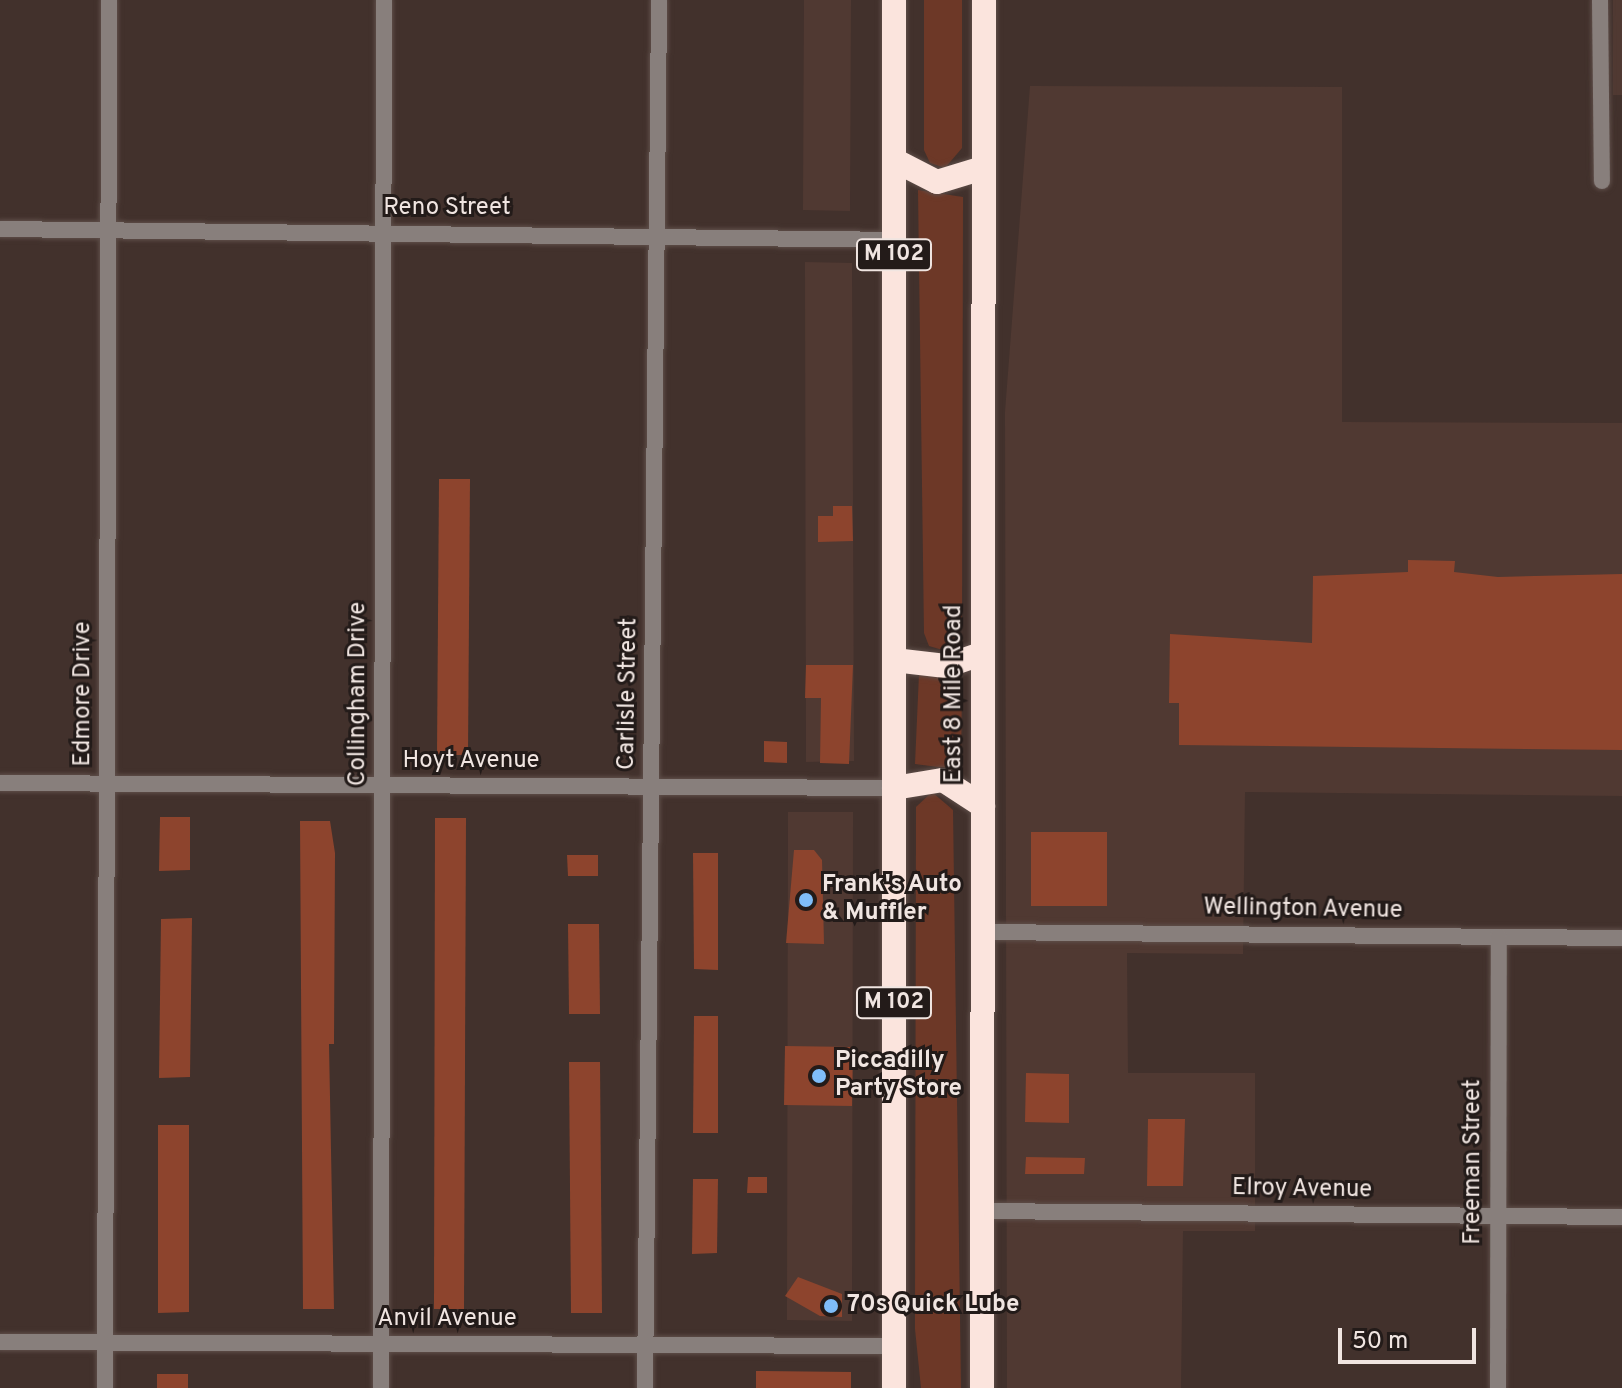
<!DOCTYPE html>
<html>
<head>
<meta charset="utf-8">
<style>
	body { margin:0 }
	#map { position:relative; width:1622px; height:1388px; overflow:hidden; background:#42312c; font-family:Overpass,sans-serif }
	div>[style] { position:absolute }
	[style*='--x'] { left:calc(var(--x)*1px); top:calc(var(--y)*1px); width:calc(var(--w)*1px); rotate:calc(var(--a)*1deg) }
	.built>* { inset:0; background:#503932 }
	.green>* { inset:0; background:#6d3827 }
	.building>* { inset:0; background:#8d442d }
	.roads { filter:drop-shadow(0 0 2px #5e4e49) drop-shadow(0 0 2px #5e4e49) }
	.street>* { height:16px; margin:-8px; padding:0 8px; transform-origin:8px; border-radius:8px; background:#887f7c }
	.highway>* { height:24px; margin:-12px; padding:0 12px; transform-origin:12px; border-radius:12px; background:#fbe4dd }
	.dots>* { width:22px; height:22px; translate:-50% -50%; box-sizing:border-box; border:4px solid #231b19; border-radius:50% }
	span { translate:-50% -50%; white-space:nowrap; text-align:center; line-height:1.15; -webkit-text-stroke:6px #231b19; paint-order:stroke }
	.shield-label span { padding:2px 6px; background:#231b19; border:2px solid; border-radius:6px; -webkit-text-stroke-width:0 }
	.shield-label { font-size:22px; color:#f0e5e1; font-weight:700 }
	.street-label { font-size:24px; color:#f0e5e1 }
	.poi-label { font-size:24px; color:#f0e5e1; font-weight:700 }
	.left { translate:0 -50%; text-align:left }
	.scale { position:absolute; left:1338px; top:1328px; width:138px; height:36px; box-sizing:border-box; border:4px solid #f0e5e1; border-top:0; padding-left:10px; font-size:24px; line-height:28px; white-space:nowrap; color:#f0e5e1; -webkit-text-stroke:6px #231b19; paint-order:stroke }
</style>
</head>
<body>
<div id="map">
	<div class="built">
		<i style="clip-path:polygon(804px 0,851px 0,850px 211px,803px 210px)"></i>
		<i style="clip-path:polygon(1613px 0,1622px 0,1622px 95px,1613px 95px)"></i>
		<i style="clip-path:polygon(1030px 86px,1342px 87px,1342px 422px,1622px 423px,1622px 796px,1245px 792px,1243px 954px,1127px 953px,1128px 1073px,1255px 1073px,1255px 1231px,1183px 1231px,1181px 1388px,1007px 1388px,1005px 412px)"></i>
		<i style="clip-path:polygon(805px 262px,852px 263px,854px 761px,806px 762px)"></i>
		<i style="clip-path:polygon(788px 812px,853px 812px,852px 1321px,787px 1320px)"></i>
	</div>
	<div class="green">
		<i style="clip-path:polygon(924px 0,962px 0,962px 148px,945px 168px,930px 163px,924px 150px)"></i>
		<i style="clip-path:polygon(918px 190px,963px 197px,962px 628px,946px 651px,929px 646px,924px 633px)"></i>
		<i style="clip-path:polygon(919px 674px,962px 679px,961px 770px,915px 764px)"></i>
		<i style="clip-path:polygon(932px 792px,953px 810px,961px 1388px,921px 1388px,915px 1329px,916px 807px)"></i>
	</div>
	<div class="building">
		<i style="clip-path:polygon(439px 479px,470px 479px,468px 755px,437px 755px)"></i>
		<i style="clip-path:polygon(833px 506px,852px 506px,853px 541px,818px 542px,818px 516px,833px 516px)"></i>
		<i style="clip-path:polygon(1408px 560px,1455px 561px,1454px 572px,1498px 577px,1622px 574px,1622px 750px,1179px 745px,1179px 703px,1169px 703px,1170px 634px,1312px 643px,1313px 576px,1408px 572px)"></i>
		<i style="clip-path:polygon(806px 665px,853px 665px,849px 764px,820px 763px,821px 698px,805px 698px)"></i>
		<i style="clip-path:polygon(764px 741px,787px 742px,787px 763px,764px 762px)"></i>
		<i style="clip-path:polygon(160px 817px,190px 817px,190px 870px,159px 871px)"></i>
		<i style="clip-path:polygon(435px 818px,466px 818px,464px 1309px,434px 1309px)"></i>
		<i style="clip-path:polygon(300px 821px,330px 821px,335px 853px,334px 1044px,329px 1044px,334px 1309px,303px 1309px)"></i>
		<i style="clip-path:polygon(1031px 832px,1107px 832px,1107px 906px,1031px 906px)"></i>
		<i style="clip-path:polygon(794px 850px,814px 850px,822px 860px,824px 944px,786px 943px)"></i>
		<i style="clip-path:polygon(693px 853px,718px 853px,718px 970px,694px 969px)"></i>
		<i style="clip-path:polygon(567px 855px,598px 855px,598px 876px,568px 876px)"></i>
		<i style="clip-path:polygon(192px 918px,190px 1077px,159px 1078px,161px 919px)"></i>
		<i style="clip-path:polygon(568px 924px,599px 924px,600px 1014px,569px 1014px)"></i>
		<i style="clip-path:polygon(694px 1016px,718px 1016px,718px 1133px,693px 1133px)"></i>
		<i style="clip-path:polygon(785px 1046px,853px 1047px,852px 1106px,784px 1105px)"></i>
		<i style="clip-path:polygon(569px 1062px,600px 1062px,602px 1313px,571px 1313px)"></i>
		<i style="clip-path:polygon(1026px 1073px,1069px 1074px,1069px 1123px,1025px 1122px)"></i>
		<i style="clip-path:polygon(1148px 1119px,1185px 1119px,1183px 1186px,1147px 1186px)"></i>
		<i style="clip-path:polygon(158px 1125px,189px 1125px,189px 1312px,158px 1313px)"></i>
		<i style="clip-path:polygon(1026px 1157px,1085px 1158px,1084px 1174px,1025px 1174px)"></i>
		<i style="clip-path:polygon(748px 1177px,767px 1177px,767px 1193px,747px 1193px)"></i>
		<i style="clip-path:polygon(693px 1179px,718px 1179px,717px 1253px,692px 1254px)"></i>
		<i style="clip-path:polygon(798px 1277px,842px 1294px,842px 1317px,820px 1316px,785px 1296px)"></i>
		<i style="clip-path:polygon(756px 1371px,851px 1372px,851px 1388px,756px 1388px)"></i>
		<i style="clip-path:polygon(157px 1374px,188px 1374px,188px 1388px,157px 1388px)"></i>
	</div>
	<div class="roads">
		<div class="street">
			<i style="--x:1600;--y:0;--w:181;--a:89.4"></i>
			<i style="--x:0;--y:229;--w:894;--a:0.7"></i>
			<i style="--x:0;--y:783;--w:894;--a:0.32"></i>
			<i style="--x:983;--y:932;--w:639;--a:0.54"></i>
			<i style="--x:982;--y:1211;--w:640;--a:0.54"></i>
			<i style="--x:0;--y:1342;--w:894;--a:0.26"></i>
			<i style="--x:105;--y:1388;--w:1388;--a:-89.83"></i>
			<i style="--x:381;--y:1388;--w:1388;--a:-89.88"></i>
			<i style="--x:645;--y:1388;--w:1388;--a:-89.42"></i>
			<i style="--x:1498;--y:1388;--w:451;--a:-89.9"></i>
		</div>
		<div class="highway">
			<i style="--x:894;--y:160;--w:48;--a:27.1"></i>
			<i style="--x:937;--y:182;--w:48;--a:-16.9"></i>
			<i style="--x:894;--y:660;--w:52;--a:6.6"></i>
			<i style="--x:946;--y:666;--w:39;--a:-19"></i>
			<i style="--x:894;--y:788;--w:50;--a:-9.3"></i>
			<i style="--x:943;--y:780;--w:48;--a:33"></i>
			<i style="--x:894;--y:1388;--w:1388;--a:-90"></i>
			<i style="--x:982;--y:1388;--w:1388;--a:-89.92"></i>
		</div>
	</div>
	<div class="dots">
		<i style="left:806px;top:900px;background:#7fbdf9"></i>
		<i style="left:819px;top:1076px;background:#7fbdf9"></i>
		<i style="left:831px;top:1306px;background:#7fbdf9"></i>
	</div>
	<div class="shield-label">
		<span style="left:894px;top:255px">M 102</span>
		<span style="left:894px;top:1003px">M 102</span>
	</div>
	<div class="street-label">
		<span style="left:447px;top:209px">Reno Street</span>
		<span style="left:84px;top:694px;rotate:-90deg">Edmore Drive</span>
		<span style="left:359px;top:694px;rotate:-90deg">Collingham Drive</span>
		<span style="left:629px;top:694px;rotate:-89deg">Carlisle Street</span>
		<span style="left:955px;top:694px;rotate:-90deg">East 8 Mile Road</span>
		<span style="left:471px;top:762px">Hoyt Avenue</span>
		<span style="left:1303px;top:910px;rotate:1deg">Wellington Avenue</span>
		<span style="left:1474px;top:1162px;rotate:-90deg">Freeman Street</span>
		<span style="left:1302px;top:1190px;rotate:1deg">Elroy Avenue</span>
		<span style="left:447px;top:1320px">Anvil Avenue</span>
	</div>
	<div class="poi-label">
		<span class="left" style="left:822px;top:900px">Frank's Auto<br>&amp; Muffler</span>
		<span class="left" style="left:835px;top:1076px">Piccadilly<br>Party Store</span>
		<span class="left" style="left:847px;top:1306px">70s Quick Lube</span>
	</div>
	<div class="scale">50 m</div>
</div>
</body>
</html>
